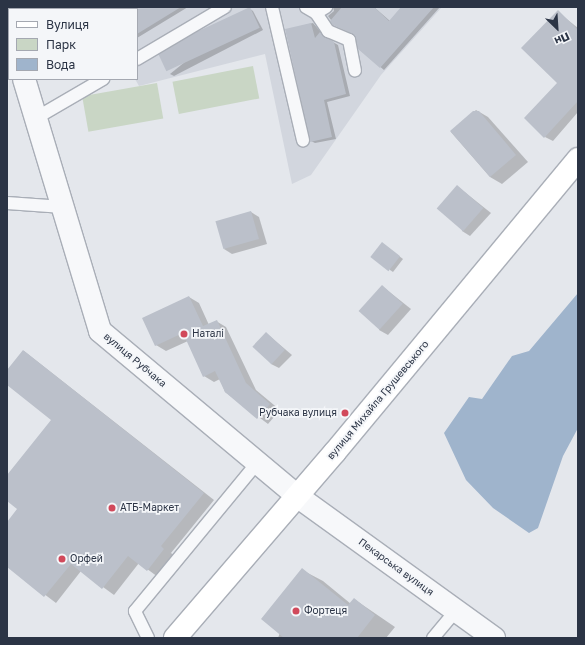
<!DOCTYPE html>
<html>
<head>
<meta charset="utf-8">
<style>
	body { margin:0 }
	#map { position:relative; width:585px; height:645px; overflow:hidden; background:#e4e7ec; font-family:"Golos Text",sans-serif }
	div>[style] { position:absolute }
	.built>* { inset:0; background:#d2d6de }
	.green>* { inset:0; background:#c9d6c5; transform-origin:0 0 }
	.water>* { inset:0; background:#9fb4cc }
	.shadow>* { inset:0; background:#0003 }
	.building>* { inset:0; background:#bbc0ca; transform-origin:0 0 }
	.roads { filter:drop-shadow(1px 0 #a9aeb7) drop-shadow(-1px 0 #a9aeb7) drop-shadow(0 1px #a9aeb7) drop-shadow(0 -1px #a9aeb7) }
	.service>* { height:12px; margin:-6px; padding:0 6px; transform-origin:6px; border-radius:6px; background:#f7f8fa }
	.minor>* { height:22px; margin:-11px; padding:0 11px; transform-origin:11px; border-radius:11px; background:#f7f8fa }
	.secondary>* { height:22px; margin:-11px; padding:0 11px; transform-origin:11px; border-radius:11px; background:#fff }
	.dots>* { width:11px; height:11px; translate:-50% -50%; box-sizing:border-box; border:2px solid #f4f6f9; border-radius:50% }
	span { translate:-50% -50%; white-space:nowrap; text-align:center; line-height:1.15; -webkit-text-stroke:3.5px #f4f6f9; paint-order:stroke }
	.poi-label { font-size:10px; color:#2b3445 }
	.left { translate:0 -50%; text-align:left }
	.right { translate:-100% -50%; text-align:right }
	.street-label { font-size:10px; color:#2b3445 }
	.frame { position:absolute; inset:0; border:8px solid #2b3445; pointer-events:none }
	.legend { position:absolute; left:8px; top:8px; width:130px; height:72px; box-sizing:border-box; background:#f4f6f9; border:1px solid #a4a8b1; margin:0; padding:5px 7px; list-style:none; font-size:12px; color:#2b3445 }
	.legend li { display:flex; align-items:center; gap:8px; height:20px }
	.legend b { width:20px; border:1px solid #a4a8b1 }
	.north { position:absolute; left:537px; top:8px; width:40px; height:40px; -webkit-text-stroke:3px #f4f6f9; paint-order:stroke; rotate:155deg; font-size:11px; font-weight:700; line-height:16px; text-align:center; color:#2b3445 }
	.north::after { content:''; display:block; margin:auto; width:14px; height:18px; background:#2b3445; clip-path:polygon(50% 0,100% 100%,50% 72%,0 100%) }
</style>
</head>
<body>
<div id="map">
	<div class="built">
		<div style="clip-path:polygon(94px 7px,442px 7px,381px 75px,311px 175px,292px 184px,265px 54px,139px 86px,135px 79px,137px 79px,137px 9px)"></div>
	</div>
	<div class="green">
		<div style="left:253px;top:66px;width:33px;height:82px;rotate:79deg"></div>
		<div style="left:157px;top:83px;width:36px;height:76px;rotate:80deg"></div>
	</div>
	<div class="water">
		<div style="clip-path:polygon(578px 293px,578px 428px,563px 456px,538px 528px,529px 533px,493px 508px,466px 480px,444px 433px,469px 397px,482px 399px,512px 356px,529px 351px)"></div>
	</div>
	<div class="shadow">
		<div style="clip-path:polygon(108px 7px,188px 7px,137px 38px,137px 9px)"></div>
		<div style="clip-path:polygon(333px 7px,374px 7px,390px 21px,403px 7px,440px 7px,384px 70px,359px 49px,356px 35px,334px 24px,328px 16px,334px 11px)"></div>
		<div style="clip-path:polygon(250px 9px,253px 11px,263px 30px,174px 76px,170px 74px)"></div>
		<div style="clip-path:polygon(558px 12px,578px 28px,578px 112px,553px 141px,545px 137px,558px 83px)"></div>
		<div style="clip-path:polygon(313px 23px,326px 38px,338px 45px,350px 96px,327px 102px,336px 139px,315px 143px,311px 141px,286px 30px)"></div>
		<div style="clip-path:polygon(476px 110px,488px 117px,528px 162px,502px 184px,490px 177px,451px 132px)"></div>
		<div style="clip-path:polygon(457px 186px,491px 213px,470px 236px,462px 231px)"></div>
		<div style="clip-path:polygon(251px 212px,259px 217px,267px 244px,232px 254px,224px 249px)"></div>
		<div style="clip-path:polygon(386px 246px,403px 259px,393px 272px,390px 270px)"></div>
		<div style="clip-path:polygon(382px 286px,411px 309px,388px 335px,379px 330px)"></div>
		<div style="clip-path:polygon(189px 297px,199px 303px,209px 325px,216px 321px,226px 327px,256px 390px,280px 410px,268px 424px,225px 392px,220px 379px,214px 382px,204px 376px,188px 341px,166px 351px,156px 345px)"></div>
		<div style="clip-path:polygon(266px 333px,292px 355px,279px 368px,271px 364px)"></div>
		<div style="clip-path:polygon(24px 351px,214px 500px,171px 553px,175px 556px,158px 577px,139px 563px,114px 595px,81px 571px,56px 603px,7px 566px,7px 524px,18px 509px,7px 500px,7px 476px,53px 420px,7px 383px,7px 371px)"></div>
		<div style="clip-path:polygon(302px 570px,323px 581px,351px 604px,354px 599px,395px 627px,386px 638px,278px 638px)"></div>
	</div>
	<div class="building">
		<div style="clip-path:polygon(137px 7px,181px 7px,137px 34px)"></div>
		<div style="left:250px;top:7px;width:23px;height:103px;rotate:65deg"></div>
		<div style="clip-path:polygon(342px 7px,374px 7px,389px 21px,401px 7px,434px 7px,380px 68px,358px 49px,355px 35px,333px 25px,330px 21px)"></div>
		<div style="clip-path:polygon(558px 10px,578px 30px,578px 101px,544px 138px,524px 118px,557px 83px,521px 48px)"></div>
		<div style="clip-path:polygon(311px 23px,315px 38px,320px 32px,334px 42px,346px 94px,324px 100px,332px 137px,310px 142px,285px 29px)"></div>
		<div style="clip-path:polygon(473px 111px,479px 111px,516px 155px,490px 177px,450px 131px)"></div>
		<div style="left:457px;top:185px;width:35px;height:31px;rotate:41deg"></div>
		<div style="left:251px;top:211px;width:29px;height:37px;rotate:74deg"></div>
		<div style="left:382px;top:242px;width:23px;height:19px;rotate:38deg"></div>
		<div style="left:382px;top:285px;width:28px;height:35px;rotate:42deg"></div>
		<div style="clip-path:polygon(189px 296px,203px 326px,217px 320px,246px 383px,270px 404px,257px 419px,225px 392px,215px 371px,203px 377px,183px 333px,155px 346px,142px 318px)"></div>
		<div style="left:266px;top:332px;width:26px;height:20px;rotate:43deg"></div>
		<div style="clip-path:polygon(23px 350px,204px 493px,161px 546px,164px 549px,147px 571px,128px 556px,102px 589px,71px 564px,44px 597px,7px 567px,7px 522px,17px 509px,7px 501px,7px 475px,51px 420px,7px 385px,7px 370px)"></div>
		<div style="clip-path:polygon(302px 568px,348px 605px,354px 598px,375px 615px,357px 638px,284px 638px,261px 619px)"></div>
	</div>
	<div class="roads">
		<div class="service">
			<div style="left:272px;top:7px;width:137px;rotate:76.9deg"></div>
			<div style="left:306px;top:7px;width:12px;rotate:31deg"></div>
			<div style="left:316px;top:13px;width:12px;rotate:-31deg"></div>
			<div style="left:316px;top:13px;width:22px;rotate:56deg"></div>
			<div style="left:328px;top:31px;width:23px;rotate:23deg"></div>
			<div style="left:349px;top:40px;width:31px;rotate:79deg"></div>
			<div style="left:137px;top:59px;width:102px;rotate:-30.6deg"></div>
			<div style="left:36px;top:118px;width:78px;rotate:-30.2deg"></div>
			<div style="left:7px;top:203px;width:56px;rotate:4.1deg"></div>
			<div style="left:148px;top:638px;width:30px;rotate:-116deg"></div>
			<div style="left:135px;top:611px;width:192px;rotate:-50.5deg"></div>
			<div style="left:433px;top:638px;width:35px;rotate:-50deg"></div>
		</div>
		<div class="minor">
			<div style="left:7px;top:21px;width:7px;rotate:74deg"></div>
			<div style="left:24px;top:79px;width:263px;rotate:73.2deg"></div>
			<div style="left:100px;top:331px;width:257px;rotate:39.9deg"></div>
			<div style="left:297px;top:496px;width:243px;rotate:35.8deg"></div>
		</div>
		<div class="secondary">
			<div style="left:175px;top:638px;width:245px;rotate:-49.3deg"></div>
			<div style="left:335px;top:452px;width:381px;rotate:-50.3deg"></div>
		</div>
	</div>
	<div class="dots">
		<div style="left:184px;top:334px;background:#d1495b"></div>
		<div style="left:345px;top:413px;background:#d1495b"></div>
		<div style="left:112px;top:508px;background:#d1495b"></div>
		<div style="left:62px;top:559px;background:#d1495b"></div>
		<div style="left:296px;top:611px;background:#d1495b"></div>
	</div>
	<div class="poi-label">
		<span class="left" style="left:192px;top:334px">Наталі</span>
		<span class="right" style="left:337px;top:413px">Рубчака вулиця</span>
		<span class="left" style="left:120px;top:508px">АТБ-Маркет</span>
		<span class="left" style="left:70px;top:559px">Орфей</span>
		<span class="left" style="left:304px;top:611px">Фортеця</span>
	</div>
	<div class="street-label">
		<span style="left:135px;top:360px;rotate:40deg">вулиця Рубчака</span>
		<span style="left:378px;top:400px;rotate:-50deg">вулиця Михайла Грушевського</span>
		<span style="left:396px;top:567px;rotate:36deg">Пекарська вулиця</span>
	</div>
	<div class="frame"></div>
	<ul class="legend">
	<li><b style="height:5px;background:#fff"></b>Вулиця</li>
	<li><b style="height:11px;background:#c9d6c5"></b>Парк</li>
	<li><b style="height:11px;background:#9fb4cc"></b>Вода</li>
	</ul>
	<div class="north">Пн</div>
</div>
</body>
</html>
